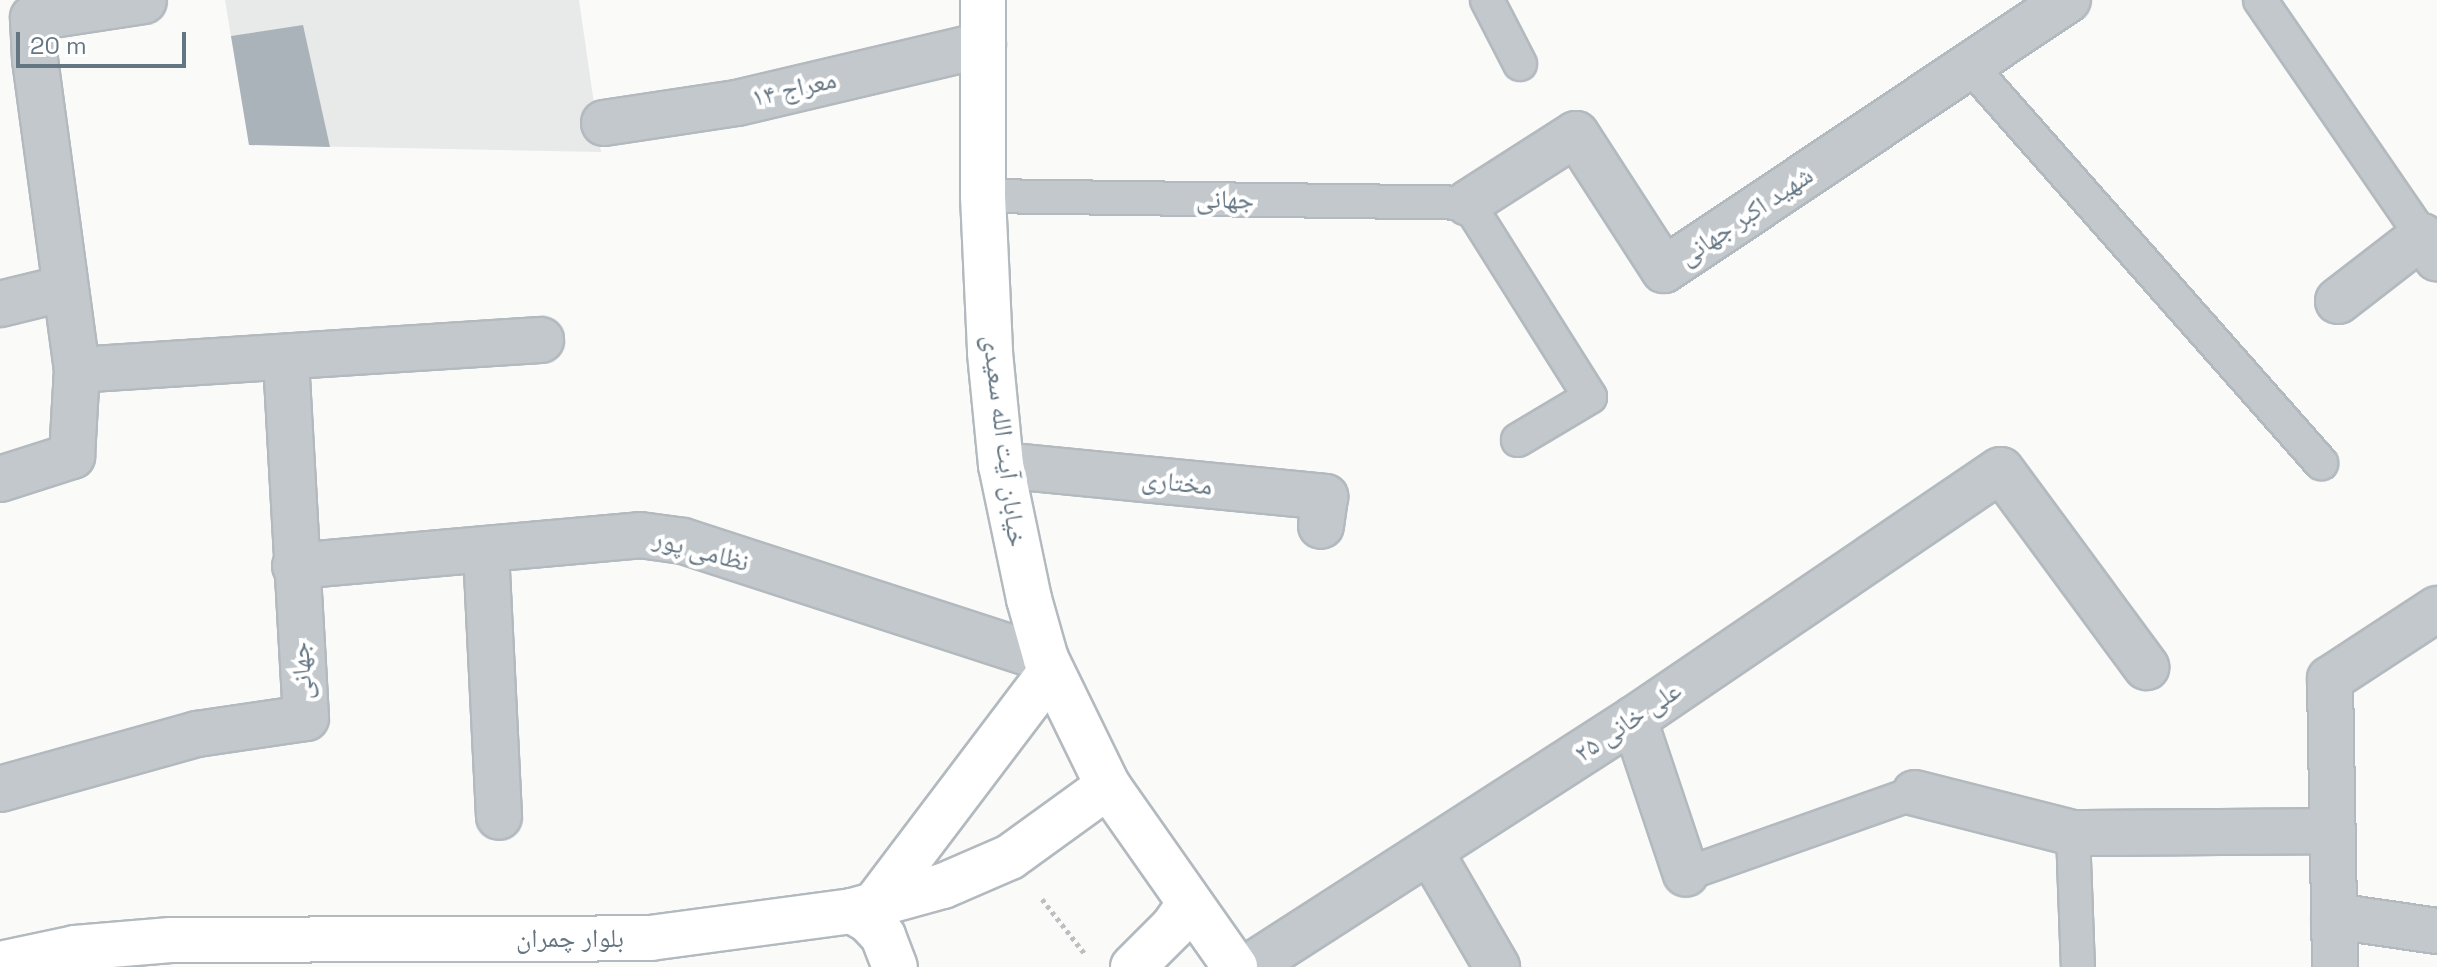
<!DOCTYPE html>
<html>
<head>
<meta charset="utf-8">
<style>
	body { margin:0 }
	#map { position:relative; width:2437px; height:967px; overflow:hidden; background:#fafaf8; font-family:"Space Grotesk","Noto Naskh Arabic",sans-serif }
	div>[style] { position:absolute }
	.built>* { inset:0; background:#e8e9e9 }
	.building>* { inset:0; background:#aab3b9 }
	.path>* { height:5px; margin-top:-2.5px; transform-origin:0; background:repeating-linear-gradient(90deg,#bbbfc2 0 4px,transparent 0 8px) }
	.roads { filter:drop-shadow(2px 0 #b3babf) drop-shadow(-2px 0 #b3babf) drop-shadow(0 2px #b3babf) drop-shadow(0 -2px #b3babf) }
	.lane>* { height:32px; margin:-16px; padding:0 16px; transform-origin:16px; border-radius:16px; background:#c3c8cc }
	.street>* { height:44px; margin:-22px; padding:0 22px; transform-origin:22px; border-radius:22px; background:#c3c8cc }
	.secondary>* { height:44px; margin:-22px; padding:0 22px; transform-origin:22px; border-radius:22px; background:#fff }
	span { translate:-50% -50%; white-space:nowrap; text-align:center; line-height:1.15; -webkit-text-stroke:8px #fff; paint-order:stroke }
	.street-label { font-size:26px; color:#657683 }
	.scale { position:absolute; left:16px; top:32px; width:170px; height:36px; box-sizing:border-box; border:4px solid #657683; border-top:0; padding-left:10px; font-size:24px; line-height:28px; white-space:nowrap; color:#657683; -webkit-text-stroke:6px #fff; paint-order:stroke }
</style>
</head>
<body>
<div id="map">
	<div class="built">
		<div style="clip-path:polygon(225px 0,579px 0,601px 152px,249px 145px)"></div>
	</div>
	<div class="building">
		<div style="clip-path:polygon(303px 25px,330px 147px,249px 145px,231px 36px)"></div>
	</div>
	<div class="path">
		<div style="left:1042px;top:899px;width:70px;rotate:52deg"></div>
	</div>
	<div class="roads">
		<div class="lane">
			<div style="left:1487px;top:0;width:72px;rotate:62.7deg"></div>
			<div style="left:2260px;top:0;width:286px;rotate:55.5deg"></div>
			<div style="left:1971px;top:67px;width:529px;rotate:48.53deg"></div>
			<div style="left:983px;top:196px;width:485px;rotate:0.8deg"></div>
			<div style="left:1468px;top:203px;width:229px;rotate:57.8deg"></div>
			<div style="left:1590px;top:397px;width:84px;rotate:149.2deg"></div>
			<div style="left:2073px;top:833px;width:134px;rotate:87.9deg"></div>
			<div style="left:1686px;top:874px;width:243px;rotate:-19.5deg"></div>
		</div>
		<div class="street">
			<div style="left:604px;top:123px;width:134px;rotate:-8.6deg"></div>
			<div style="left:737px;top:103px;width:253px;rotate:-13.3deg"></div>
			<div style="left:1468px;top:203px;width:128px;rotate:-32.6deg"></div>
			<div style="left:1576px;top:134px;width:162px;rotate:57.1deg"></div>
			<div style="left:1664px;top:270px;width:486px;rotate:-33.8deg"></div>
			<div style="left:2338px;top:301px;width:106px;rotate:-37.7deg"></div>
			<div style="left:2422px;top:236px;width:27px;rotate:56deg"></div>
			<div style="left:0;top:304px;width:67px;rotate:-13.8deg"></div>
			<div style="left:77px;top:370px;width:465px;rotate:-3.7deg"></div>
			<div style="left:1001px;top:465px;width:326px;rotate:5.6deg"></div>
			<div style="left:1325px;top:497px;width:29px;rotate:98deg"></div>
			<div style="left:0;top:479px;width:76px;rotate:-17.7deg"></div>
			<div style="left:72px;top:456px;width:86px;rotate:-86.7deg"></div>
			<div style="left:77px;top:370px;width:313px;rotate:-97.7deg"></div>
			<div style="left:35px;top:60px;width:42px;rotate:-92.7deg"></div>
			<div style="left:33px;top:18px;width:112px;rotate:-8.7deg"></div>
			<div style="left:486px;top:551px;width:266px;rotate:87.2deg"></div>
			<div style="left:295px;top:566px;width:346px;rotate:-5.1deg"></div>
			<div style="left:640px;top:535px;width:43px;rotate:7.9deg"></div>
			<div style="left:683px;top:541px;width:382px;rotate:18deg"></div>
			<div style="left:1634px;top:719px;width:163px;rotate:71.5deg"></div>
			<div style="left:0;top:789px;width:205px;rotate:-15.6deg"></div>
			<div style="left:197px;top:734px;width:110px;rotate:-8.4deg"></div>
			<div style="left:306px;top:718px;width:361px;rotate:-93.2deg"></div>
			<div style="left:1915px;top:793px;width:163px;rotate:14.2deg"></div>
			<div style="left:2073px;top:833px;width:260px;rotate:-0.4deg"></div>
			<div style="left:1431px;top:853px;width:132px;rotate:59.9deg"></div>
			<div style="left:2334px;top:916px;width:104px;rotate:8.3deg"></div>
			<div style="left:1249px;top:967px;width:458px;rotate:-32.8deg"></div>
			<div style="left:1634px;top:719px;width:443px;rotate:-34.2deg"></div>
			<div style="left:2001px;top:470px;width:245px;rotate:53.6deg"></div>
			<div style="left:2335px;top:967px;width:288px;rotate:-91deg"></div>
			<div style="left:2330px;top:679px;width:128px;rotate:-33.2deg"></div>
		</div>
		<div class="secondary">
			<div style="left:983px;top:0;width:196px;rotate:90deg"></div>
			<div style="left:983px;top:196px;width:157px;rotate:87.4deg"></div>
			<div style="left:990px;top:353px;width:113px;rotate:84.4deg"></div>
			<div style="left:1001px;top:465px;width:137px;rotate:78.2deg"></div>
			<div style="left:1029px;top:599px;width:62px;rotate:74.2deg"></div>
			<div style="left:1046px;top:659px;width:141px;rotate:64deg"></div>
			<div style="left:1108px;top:786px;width:221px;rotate:54.9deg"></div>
			<div style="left:875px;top:904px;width:292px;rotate:-52.9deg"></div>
			<div style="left:852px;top:911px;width:20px;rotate:30deg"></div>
			<div style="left:869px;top:921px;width:21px;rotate:47deg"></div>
			<div style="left:883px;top:936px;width:33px;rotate:69deg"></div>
			<div style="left:0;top:964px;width:77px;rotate:-12deg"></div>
			<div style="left:75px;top:948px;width:96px;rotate:-4.8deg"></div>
			<div style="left:171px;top:940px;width:479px;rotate:-0.2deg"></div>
			<div style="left:650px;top:938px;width:204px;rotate:-7.6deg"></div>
			<div style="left:852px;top:911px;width:94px;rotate:-15.4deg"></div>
			<div style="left:943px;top:886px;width:73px;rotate:-23.4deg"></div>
			<div style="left:1010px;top:857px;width:121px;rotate:-35.9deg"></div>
			<div style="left:1133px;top:967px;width:57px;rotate:-45deg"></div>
			<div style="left:1173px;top:927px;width:29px;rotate:-55deg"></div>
		</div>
	</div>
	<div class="street-label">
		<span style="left:794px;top:89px;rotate:-13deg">معراج ۱۴</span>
		<span style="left:1225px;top:200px;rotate:1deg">جهانی</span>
		<span style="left:1746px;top:216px;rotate:-34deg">شهید اکبر جهانی</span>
		<span style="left:1004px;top:441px;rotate:83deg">خیابان آیت الله سعیدی</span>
		<span style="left:1177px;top:483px;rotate:6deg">مختاری</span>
		<span style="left:701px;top:551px;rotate:15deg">نظامی پور</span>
		<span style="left:302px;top:671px;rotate:-94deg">جهانی</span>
		<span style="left:1628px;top:722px;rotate:-34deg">علی خانی ۲۵</span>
		<span style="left:570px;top:939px">بلوار چمران</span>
	</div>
	<div class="scale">20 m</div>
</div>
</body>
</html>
